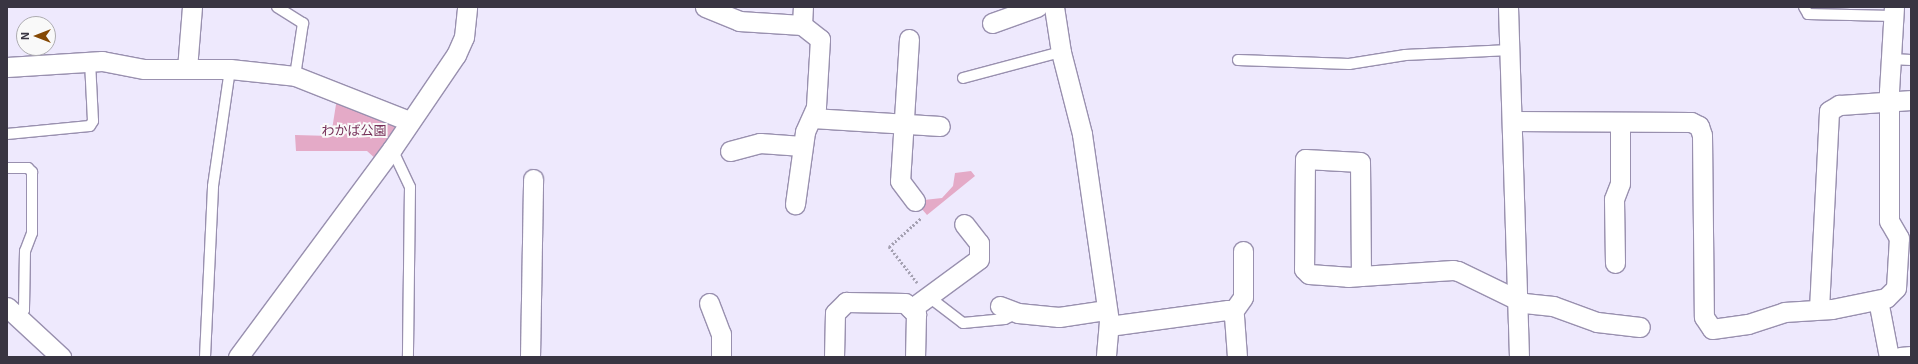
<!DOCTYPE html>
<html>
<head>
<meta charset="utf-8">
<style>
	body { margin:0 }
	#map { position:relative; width:1918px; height:364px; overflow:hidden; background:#eee9fd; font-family:"Exo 2","Noto Sans JP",sans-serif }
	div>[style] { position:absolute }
	.green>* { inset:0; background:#e4aac7 }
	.path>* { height:2.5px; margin-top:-1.25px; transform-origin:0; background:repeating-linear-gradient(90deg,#a5a1b2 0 2px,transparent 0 4px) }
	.roads { filter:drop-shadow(1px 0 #9990af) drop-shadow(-1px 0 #9990af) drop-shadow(0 1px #9990af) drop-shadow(0 -1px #9990af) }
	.lane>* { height:10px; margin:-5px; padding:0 5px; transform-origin:5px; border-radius:5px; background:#fff }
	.street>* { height:19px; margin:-9.5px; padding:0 9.5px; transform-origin:9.5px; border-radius:9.5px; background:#fff }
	span { translate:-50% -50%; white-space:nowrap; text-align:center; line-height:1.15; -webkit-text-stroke:4px #f9f9f9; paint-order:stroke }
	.park-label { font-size:13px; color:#752e57 }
	.frame { position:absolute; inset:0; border:8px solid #393542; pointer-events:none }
	.north { position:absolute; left:16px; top:16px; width:40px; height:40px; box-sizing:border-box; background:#f9f9f9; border:1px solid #acabb0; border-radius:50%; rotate:270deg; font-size:11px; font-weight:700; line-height:16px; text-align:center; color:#393542 }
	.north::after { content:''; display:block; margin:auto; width:14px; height:18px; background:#854904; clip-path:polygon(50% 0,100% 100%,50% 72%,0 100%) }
</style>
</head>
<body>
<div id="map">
	<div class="green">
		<div style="clip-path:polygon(337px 98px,399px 126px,377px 160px,367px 151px,296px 151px,295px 135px,331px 136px)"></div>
		<div style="clip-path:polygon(971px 171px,975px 176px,927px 215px,915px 201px,942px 198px,953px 186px,955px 173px)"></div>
	</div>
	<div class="path">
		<div style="left:917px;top:283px;width:46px;rotate:-127.9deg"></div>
		<div style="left:889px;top:247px;width:43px;rotate:-42.2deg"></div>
	</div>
	<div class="roads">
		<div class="lane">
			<div style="left:277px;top:7px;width:31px;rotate:32deg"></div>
			<div style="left:303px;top:23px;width:54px;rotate:98.6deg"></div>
			<div style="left:1804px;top:7px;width:8px;rotate:60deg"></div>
			<div style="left:1808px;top:14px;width:85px;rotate:1.3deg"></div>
			<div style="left:1891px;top:59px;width:20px;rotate:3deg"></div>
			<div style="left:1238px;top:60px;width:111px;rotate:2.1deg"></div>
			<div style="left:1349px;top:64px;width:57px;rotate:-9.1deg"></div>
			<div style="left:1405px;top:55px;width:105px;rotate:-2.7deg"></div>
			<div style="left:963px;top:78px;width:101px;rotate:-14.9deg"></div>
			<div style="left:7px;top:134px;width:83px;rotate:-5.5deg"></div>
			<div style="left:90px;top:126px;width:6px;rotate:-59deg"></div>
			<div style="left:93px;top:121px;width:60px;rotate:-92.9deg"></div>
			<div style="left:392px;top:149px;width:42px;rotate:64.7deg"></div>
			<div style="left:410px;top:187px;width:170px;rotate:90.7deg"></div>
			<div style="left:7px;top:168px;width:21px"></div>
			<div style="left:28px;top:168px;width:6px;rotate:45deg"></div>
			<div style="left:32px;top:172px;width:61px;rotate:90deg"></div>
			<div style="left:32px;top:233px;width:19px;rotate:111deg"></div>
			<div style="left:25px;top:251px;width:59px;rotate:91deg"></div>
			<div style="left:24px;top:310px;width:9px;rotate:131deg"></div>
			<div style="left:929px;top:297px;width:43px;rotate:37.4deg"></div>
			<div style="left:963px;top:323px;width:42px;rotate:-5.4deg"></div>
			<div style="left:1005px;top:319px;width:14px;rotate:-25deg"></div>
			<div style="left:205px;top:357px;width:171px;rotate:-87.3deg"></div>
			<div style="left:213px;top:186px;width:118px;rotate:-81.7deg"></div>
		</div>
		<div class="street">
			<div style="left:705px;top:7px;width:37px;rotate:22deg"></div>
			<div style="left:739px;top:21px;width:63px;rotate:3.6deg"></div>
			<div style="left:802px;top:25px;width:23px;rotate:38deg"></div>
			<div style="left:820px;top:39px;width:68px;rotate:93.4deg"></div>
			<div style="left:816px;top:107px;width:27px;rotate:114deg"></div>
			<div style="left:805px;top:132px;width:73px;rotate:97.9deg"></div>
			<div style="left:1054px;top:7px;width:46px;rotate:81.2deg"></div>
			<div style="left:1061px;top:52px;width:85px;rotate:75.6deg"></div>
			<div style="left:1082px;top:134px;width:189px;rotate:81.8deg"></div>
			<div style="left:1109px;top:321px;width:36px;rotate:95deg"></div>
			<div style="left:1508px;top:7px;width:350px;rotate:88.2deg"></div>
			<div style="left:992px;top:23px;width:48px;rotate:-19.6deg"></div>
			<div style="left:802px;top:25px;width:18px;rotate:-87deg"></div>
			<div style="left:909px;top:39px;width:142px;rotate:93.6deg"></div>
			<div style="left:900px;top:181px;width:25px;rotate:53deg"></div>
			<div style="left:7px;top:67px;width:95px;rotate:-3.6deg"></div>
			<div style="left:102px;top:61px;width:43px;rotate:10.8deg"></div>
			<div style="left:144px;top:69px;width:86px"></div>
			<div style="left:230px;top:69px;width:65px;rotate:6.1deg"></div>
			<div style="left:295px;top:76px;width:123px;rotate:21.5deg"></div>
			<div style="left:187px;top:69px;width:62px;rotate:-85.4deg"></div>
			<div style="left:812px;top:118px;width:128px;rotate:3.6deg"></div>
			<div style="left:1512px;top:121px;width:179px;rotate:0.3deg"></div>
			<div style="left:1691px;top:122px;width:9px;rotate:27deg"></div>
			<div style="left:1699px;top:126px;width:9px;rotate:72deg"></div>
			<div style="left:1702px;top:135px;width:182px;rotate:89.4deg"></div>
			<div style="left:1704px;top:317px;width:14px;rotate:56deg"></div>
			<div style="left:1712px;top:329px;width:36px;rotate:-8deg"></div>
			<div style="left:1748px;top:324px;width:38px;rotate:-18deg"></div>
			<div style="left:1784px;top:312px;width:48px;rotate:-3.6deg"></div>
			<div style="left:1832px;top:309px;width:55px;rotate:-11.5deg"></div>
			<div style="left:1886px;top:298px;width:14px;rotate:-45deg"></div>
			<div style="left:1896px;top:288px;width:50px;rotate:-86.6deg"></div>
			<div style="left:1899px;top:238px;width:20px;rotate:-120deg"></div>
			<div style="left:1889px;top:221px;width:130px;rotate:-90deg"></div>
			<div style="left:1889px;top:91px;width:84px;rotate:-86.6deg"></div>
			<div style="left:730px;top:151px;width:31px;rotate:-15deg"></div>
			<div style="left:760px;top:143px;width:42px;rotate:4.1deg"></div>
			<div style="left:1615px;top:263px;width:64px;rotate:-90.9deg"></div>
			<div style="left:1614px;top:199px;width:17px;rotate:-69deg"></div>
			<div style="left:1620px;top:183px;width:61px;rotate:-90deg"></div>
			<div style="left:1361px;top:276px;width:114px;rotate:-90.5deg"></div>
			<div style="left:1360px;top:162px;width:55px;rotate:-176.9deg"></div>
			<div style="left:1305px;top:159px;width:110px;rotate:90.5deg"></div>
			<div style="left:1304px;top:269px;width:7px;rotate:45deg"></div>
			<div style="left:1309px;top:274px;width:39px;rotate:4deg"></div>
			<div style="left:1348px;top:277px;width:13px;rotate:-4deg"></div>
			<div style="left:1361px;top:276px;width:92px;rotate:-3.7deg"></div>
			<div style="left:1453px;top:270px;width:5px;rotate:11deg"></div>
			<div style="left:1458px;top:271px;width:73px;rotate:25.9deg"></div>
			<div style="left:1524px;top:303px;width:29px;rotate:6deg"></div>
			<div style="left:1553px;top:306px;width:47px;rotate:20deg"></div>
			<div style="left:1597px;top:322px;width:43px;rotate:6.6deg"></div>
			<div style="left:1878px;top:300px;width:58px;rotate:79.1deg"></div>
			<div style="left:709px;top:303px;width:33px;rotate:69deg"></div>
			<div style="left:721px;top:334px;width:23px;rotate:90deg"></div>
			<div style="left:1000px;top:306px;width:19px;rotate:21deg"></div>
			<div style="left:1018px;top:313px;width:41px;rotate:5.6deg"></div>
			<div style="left:1059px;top:317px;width:48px;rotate:-8.5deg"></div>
			<div style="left:7px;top:307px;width:74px;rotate:42.8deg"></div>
			<div style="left:911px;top:309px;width:84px;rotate:-36.3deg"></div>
			<div style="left:979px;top:259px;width:16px;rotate:-90deg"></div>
			<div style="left:979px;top:243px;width:24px;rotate:-128deg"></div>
			<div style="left:1819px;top:309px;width:198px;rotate:-87.1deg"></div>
			<div style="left:1829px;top:111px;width:12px;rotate:-31deg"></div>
			<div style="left:1839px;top:105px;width:72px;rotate:-4deg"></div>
			<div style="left:1232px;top:313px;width:19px;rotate:-55deg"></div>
			<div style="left:1243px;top:297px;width:46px;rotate:-90deg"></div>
			<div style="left:1109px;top:326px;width:120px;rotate:-7.7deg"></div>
			<div style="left:1228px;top:310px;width:8px;rotate:45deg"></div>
			<div style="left:1234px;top:316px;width:41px;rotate:85.8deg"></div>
			<div style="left:238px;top:357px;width:259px;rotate:-53.5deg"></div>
			<div style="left:392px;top:149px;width:114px;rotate:-55.8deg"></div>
			<div style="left:456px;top:55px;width:20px;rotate:-66deg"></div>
			<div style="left:464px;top:37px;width:30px;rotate:-84deg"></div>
			<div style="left:530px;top:357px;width:178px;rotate:-89deg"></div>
			<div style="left:834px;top:357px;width:44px;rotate:-88.7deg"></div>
			<div style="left:835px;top:313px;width:16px;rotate:-45deg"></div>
			<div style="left:846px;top:302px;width:59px;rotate:1deg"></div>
			<div style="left:905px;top:303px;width:16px;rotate:45deg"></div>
			<div style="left:916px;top:314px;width:43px;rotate:91.3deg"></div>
			<div style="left:1900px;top:357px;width:11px;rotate:-5deg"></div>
		</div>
	</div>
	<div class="park-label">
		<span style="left:354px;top:130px">わかば公園</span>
	</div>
	<div class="frame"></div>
	<div class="north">N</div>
</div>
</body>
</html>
